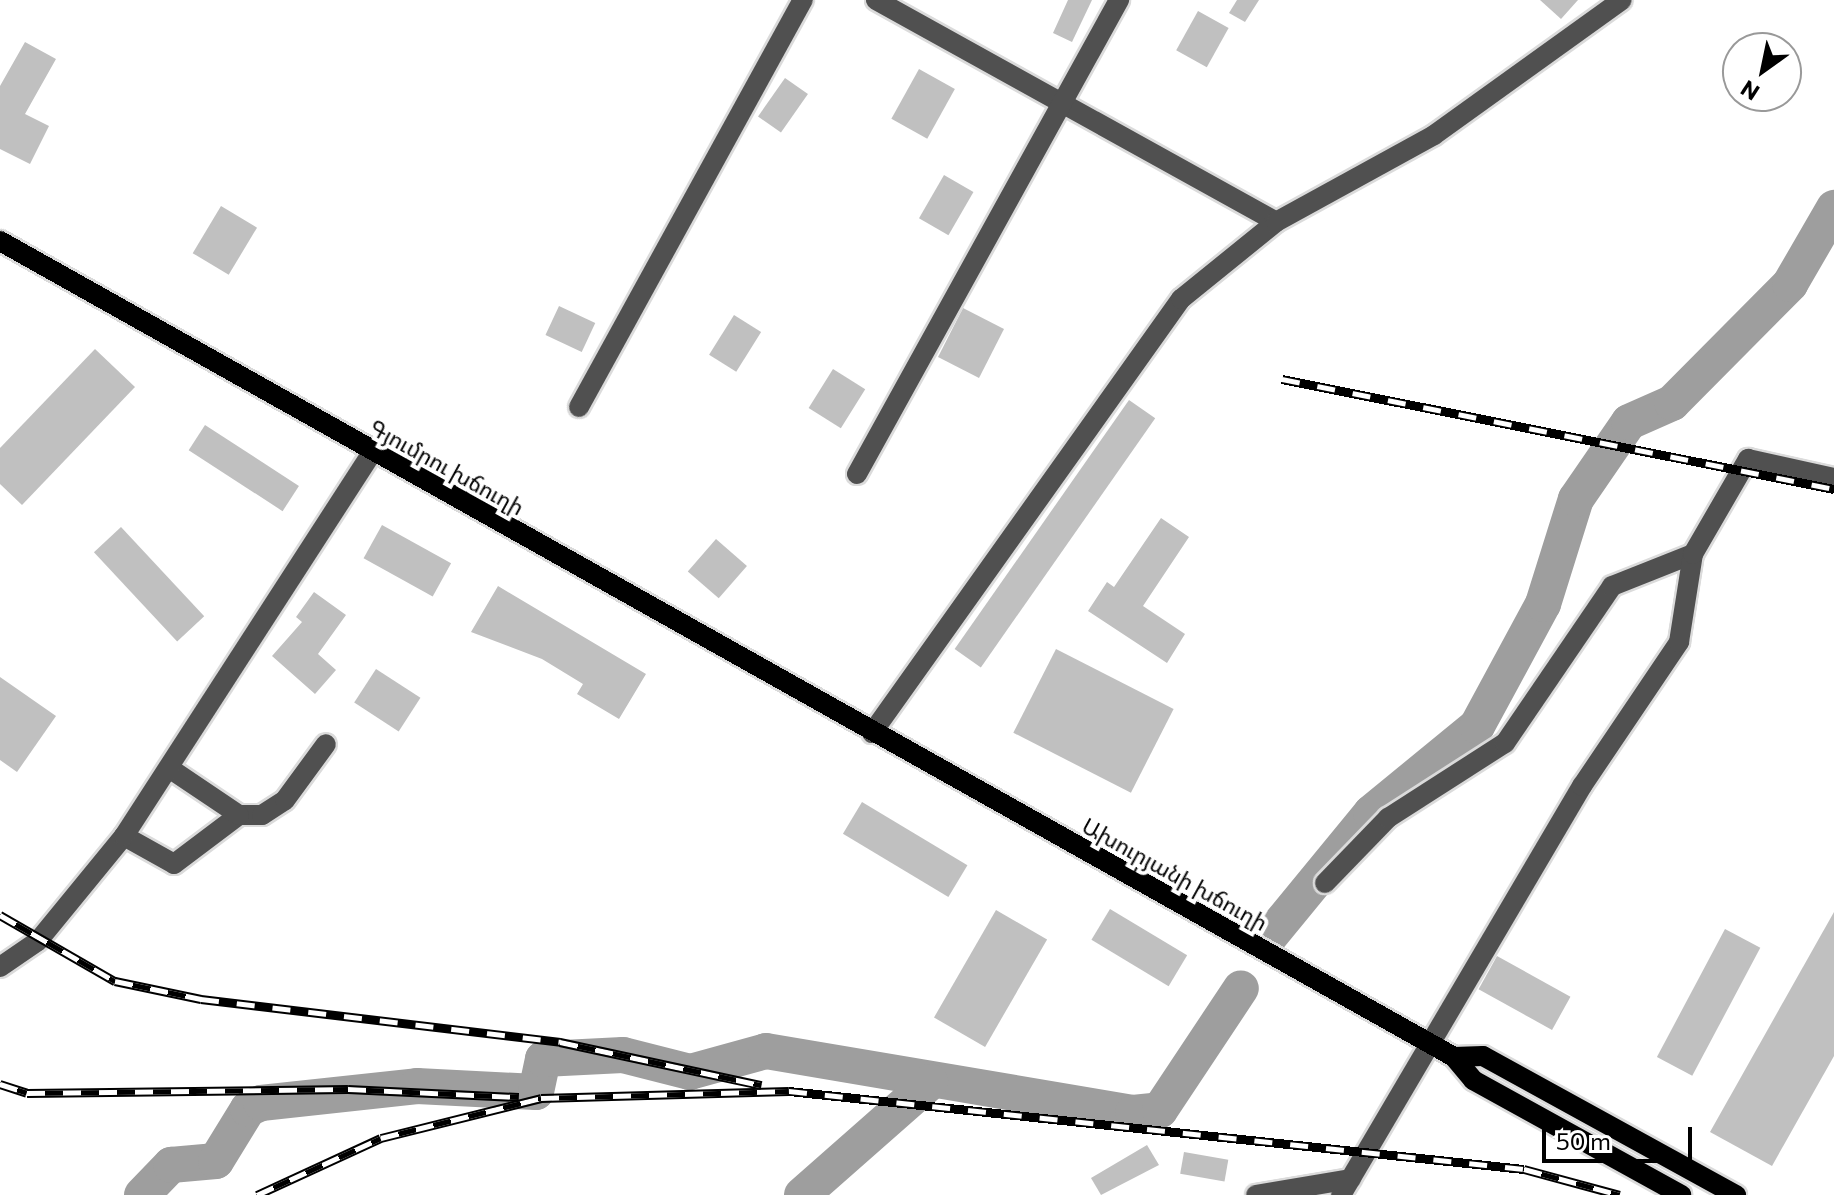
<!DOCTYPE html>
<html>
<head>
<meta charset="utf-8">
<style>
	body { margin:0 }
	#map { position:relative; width:1834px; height:1195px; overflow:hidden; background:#fff; font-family:Commissioner,"Noto Sans Armenian",sans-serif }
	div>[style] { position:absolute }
	.river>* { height:36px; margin:-18px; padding:0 18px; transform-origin:18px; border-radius:18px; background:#9e9e9e }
	.building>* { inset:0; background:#c0c0c0; transform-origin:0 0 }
	.roads { filter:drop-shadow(2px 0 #dbdbdb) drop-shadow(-2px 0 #dbdbdb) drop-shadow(0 2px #dbdbdb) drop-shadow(0 -2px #dbdbdb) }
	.minor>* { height:20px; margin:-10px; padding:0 10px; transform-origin:10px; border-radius:10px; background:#505050 }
	.major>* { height:20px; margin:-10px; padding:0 10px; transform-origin:10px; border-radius:10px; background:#000 }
	.rail>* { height:9px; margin-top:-4.5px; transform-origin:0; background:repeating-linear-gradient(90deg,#fff 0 18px,#000 0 36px); box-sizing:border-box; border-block:2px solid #000 }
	span { translate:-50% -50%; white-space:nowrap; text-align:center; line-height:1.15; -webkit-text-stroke:8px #fff; paint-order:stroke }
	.street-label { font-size:22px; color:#000 }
	.north { position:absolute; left:1722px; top:32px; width:80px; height:80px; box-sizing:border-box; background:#fff; border:2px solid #999; border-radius:50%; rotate:213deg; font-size:22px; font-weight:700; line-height:32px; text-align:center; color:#000 }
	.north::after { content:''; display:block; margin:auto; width:28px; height:36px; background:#000; clip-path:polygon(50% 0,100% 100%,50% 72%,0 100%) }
	.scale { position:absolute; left:1542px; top:1127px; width:150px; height:36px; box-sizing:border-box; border:4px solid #000; border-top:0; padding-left:10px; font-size:24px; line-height:28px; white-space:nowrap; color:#000; -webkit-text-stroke:6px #fff; paint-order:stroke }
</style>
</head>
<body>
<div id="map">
	<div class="river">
		<div style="left:1270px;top:936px;width:159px;rotate:-50.6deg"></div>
		<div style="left:1371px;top:813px;width:137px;rotate:-39.4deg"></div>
		<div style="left:1477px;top:726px;width:139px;rotate:-61.6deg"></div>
		<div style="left:1543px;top:604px;width:110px;rotate:-72.6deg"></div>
		<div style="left:1576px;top:499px;width:93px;rotate:-55.5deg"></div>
		<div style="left:1629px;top:422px;width:47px;rotate:-23.8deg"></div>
		<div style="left:1672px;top:403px;width:168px;rotate:-45.2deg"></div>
		<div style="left:1790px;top:284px;width:88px;rotate:-59.9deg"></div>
		<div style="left:142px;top:1195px;width:42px;rotate:-46deg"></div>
		<div style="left:171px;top:1165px;width:45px;rotate:-5.1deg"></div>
		<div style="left:216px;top:1161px;width:61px;rotate:-58.4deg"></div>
		<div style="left:248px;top:1109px;width:14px;rotate:-25deg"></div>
		<div style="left:261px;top:1103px;width:157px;rotate:-6.2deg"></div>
		<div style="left:417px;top:1086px;width:119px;rotate:2.9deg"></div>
		<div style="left:536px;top:1092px;width:34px;rotate:-78deg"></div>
		<div style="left:543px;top:1059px;width:80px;rotate:-2.9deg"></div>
		<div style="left:623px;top:1055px;width:69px;rotate:14.2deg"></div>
		<div style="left:690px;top:1072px;width:79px;rotate:-15.4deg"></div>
		<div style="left:766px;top:1051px;width:372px;rotate:9.6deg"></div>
		<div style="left:1133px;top:1113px;width:27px;rotate:-6deg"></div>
		<div style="left:1160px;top:1110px;width:146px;rotate:-56.4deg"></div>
		<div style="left:802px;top:1195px;width:171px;rotate:-41.4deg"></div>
	</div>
	<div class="building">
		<div style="clip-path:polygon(1068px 0,1092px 0,1072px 42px,1053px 33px)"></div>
		<div style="clip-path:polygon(1237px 0,1259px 0,1245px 22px,1229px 13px)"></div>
		<div style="clip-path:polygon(1540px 0,1578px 0,1561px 19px)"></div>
		<div style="left:1198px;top:11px;width:35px;height:45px;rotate:29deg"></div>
		<div style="clip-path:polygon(25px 42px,56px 59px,25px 114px,49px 126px,30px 164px,0 149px,0 86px)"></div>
		<div style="left:919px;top:69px;width:41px;height:57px;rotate:29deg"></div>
		<div style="left:785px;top:78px;width:28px;height:47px;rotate:35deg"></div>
		<div style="left:944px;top:175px;width:34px;height:50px;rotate:30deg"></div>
		<div style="left:221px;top:206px;width:42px;height:55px;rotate:31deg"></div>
		<div style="left:559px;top:306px;width:40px;height:32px;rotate:25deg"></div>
		<div style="left:963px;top:308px;width:46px;height:55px;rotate:27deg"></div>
		<div style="left:734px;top:315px;width:32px;height:47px;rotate:32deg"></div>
		<div style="clip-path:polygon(95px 349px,135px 387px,22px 505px,0 484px,0 448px)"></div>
		<div style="left:833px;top:369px;width:38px;height:46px;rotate:32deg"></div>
		<div style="left:1129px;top:400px;width:32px;height:304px;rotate:35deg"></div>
		<div style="left:205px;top:425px;width:112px;height:30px;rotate:33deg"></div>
		<div style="clip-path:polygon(1161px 518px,1189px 537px,1143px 606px,1185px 634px,1167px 663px,1088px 611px,1107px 582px,1114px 587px)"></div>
		<div style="left:382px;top:525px;width:79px;height:38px;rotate:29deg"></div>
		<div style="left:121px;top:527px;width:122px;height:37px;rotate:47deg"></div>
		<div style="left:716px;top:539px;width:41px;height:43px;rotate:41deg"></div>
		<div style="clip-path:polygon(498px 586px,646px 674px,619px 719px,577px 694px,583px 684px,542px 659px,471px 632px)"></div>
		<div style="clip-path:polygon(314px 592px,346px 615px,318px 654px,336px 670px,315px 694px,272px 656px,302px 622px,296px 617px)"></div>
		<div style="left:1056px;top:649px;width:132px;height:94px;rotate:27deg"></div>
		<div style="left:376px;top:669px;width:53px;height:40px;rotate:33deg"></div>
		<div style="clip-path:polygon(0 677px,56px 716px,17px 772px,0 760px)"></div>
		<div style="left:862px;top:802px;width:123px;height:37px;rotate:31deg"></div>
		<div style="left:1110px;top:909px;width:90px;height:36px;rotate:31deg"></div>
		<div style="left:996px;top:910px;width:59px;height:124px;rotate:30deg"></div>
		<div style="clip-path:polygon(1834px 912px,1834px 1056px,1772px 1166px,1710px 1132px)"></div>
		<div style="left:1725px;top:929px;width:40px;height:145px;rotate:28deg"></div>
		<div style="left:1497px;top:956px;width:84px;height:38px;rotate:29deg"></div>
		<div style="clip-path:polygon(1147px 1145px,1159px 1165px,1101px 1195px,1091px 1178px)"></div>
		<div style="left:1184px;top:1152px;width:45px;height:22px;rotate:10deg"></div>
	</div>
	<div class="roads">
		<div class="minor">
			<div style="left:876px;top:0;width:457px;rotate:29deg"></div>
			<div style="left:579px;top:407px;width:465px;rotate:-61.2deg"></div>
			<div style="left:857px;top:474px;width:542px;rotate:-61.07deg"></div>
			<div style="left:872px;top:733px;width:533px;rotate:-54.55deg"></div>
			<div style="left:1181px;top:299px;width:122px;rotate:-39deg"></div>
			<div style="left:1276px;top:222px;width:180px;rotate:-28.8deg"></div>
			<div style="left:1434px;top:135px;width:231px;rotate:-35.7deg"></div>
			<div style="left:239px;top:815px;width:23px"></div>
			<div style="left:262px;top:815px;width:27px;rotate:-33deg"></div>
			<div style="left:285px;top:800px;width:69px;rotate:-53.8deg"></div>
			<div style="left:124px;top:836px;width:57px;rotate:29.2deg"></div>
			<div style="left:174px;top:864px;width:81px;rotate:-37deg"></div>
			<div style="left:239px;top:815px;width:84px;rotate:-146.1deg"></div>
			<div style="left:1325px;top:883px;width:91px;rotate:-45.9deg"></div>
			<div style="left:1388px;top:818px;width:139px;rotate:-32.7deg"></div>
			<div style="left:1505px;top:743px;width:190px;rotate:-55.7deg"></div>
			<div style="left:1612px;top:586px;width:87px;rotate:-21.6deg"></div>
			<div style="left:0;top:967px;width:46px;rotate:-34.4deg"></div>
			<div style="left:38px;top:941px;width:136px;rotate:-50.7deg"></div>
			<div style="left:124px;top:836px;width:456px;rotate:-57.1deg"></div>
			<div style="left:1256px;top:1195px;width:96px;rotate:-9.6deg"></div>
			<div style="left:1341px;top:1195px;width:475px;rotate:-59.5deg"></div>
			<div style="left:1582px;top:786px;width:174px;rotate:-56deg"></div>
			<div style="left:1679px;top:642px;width:89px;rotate:-81deg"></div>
			<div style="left:1693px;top:554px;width:110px;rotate:-59.9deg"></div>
			<div style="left:1748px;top:459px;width:88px;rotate:12.5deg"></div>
		</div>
		<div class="major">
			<div style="left:0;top:241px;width:1667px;rotate:29.3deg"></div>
			<div style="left:1454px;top:1057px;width:30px;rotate:50deg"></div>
			<div style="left:1473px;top:1080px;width:238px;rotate:28.9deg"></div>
			<div style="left:1454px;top:1057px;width:29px;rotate:-2deg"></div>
			<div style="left:1483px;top:1056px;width:289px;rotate:28.8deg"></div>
		</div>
	</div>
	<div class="rail">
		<div style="left:1282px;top:379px;width:563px;rotate:11.27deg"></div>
		<div style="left:0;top:915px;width:133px;rotate:29.9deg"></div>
		<div style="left:115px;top:981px;width:88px;rotate:11.8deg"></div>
		<div style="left:201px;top:999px;width:362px;rotate:6.8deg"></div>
		<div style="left:560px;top:1042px;width:206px;rotate:12.1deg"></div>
		<div style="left:0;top:1084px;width:28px;rotate:18deg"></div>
		<div style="left:27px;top:1093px;width:321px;rotate:-0.7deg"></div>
		<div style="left:348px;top:1089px;width:171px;rotate:2.7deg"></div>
		<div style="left:257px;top:1195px;width:136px;rotate:-24.7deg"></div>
		<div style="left:381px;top:1138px;width:165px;rotate:-14deg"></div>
		<div style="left:541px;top:1098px;width:248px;rotate:-1.6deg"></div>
		<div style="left:789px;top:1091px;width:739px;rotate:6.06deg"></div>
		<div style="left:1524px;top:1169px;width:99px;rotate:15.2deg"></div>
	</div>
	<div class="street-label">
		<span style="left:447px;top:467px;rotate:29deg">Գյումրու խճուղի</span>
		<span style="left:1175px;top:874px;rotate:29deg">Ախուրյանի խճուղի</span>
	</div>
	<div class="north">N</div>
	<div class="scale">50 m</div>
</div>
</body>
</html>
